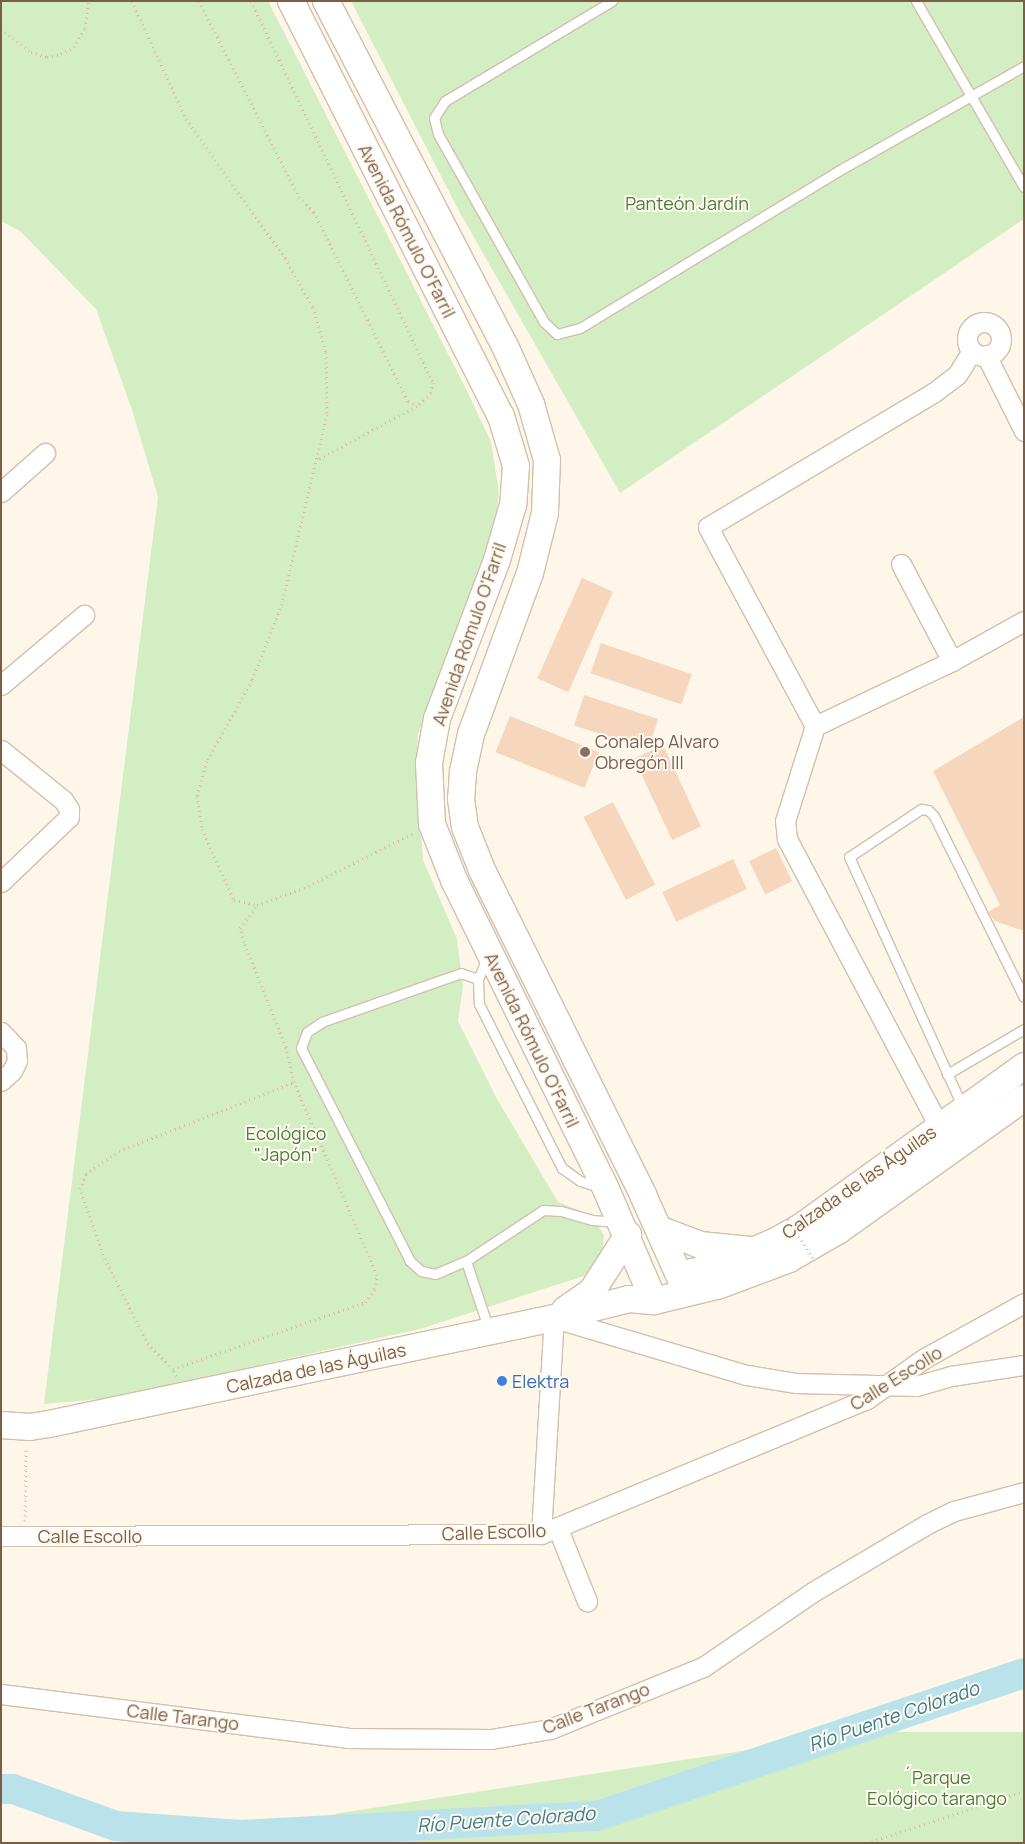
<!DOCTYPE html>
<html>
<head>
<meta charset="utf-8">
<style>
	body { margin:0 }
	#map { position:relative; width:1025px; height:1844px; overflow:hidden; background:#fef6e8; font-family:Manrope,sans-serif }
	div>[style] { position:absolute }
	.green>* { inset:0; background:#d4eec4 }
	.river>* { height:30px; margin:-15px; padding:0 15px; transform-origin:15px; border-radius:15px; background:#bae2eb }
	.building>* { inset:0; background:#f6d6bd; transform-origin:0 0 }
	.path>* { height:3px; margin-top:-1.5px; transform-origin:0; background:repeating-linear-gradient(90deg,#dcb99f 0 1px,transparent 0 5px) }
	.roads { filter:drop-shadow(1px 0 #d3bfac) drop-shadow(-1px 0 #d3bfac) drop-shadow(0 1px #d3bfac) drop-shadow(0 -1px #d3bfac) }
	.lane>* { height:9px; margin:-4.5px; padding:0 4.5px; transform-origin:4.5px; border-radius:4.5px; background:#fff }
	.street>* { height:19px; margin:-9.5px; padding:0 9.5px; transform-origin:9.5px; border-radius:9.5px; background:#fff }
	.street>.ring { margin:-9.5px; padding:0; box-sizing:content-box; background:none; border:19px solid #fff; border-radius:50% }
	.secondary>* { height:26px; margin:-13px; padding:0 13px; transform-origin:13px; border-radius:13px; background:#fff }
	.path-bridge>* { height:3px; margin-top:-1.5px; transform-origin:0; background:repeating-linear-gradient(90deg,#dcb99f 0 1px,transparent 0 5px) }
	.dots>* { width:14px; height:14px; translate:-50% -50%; box-sizing:border-box; border:2px solid #fffaf0; border-radius:50% }
	span { translate:-50% -50%; white-space:nowrap; text-align:center; line-height:1.15; -webkit-text-stroke:4px #fffaf0; paint-order:stroke }
	.park-label { font-size:18px; color:#4c7c3c }
	.street-label { font-size:18px; color:#7c5d48 }
	.education-label { font-size:18px; color:#785e54 }
	.left { translate:0 -50%; text-align:left }
	.shop-label { font-size:18px; color:#366cbe }
	.water-label { font-size:19px; color:#3d7a8a; font-style:italic }
	.frame { position:absolute; inset:0; border:2px solid #7c5d48; pointer-events:none }
</style>
</head>
<body>
<div id="map">
	<div class="green">
		<div style="clip-path:polygon(1px 1px,268px 1px,468px 393px,491px 442px,499px 493px,494px 532px,418px 734px,416px 769px,423px 860px,457px 939px,463px 986px,458px 1021px,497px 1099px,558px 1202px,591px 1215px,604px 1235px,602px 1258px,587px 1275px,420px 1329px,112px 1398px,44px 1404px,158px 497px,132px 410px,96px 309px,20px 231px,1px 221px)"></div>
		<div style="clip-path:polygon(351px 1px,1024px 1px,1024px 219px,620px 493px,460px 213px)"></div>
		<div style="clip-path:polygon(864px 1732px,1024px 1732px,1024px 1843px,224px 1843px,340px 1813px)"></div>
	</div>
	<div class="river">
		<div style="left:1px;top:1789px;width:12px"></div>
		<div style="left:13px;top:1789px;width:109px;rotate:19.8deg"></div>
		<div style="left:116px;top:1826px;width:125px;rotate:4.1deg"></div>
		<div style="left:241px;top:1835px;width:357px;rotate:-3.1deg"></div>
		<div style="left:597px;top:1816px;width:450px;rotate:-18.5deg"></div>
	</div>
	<div class="building">
		<div style="left:582px;top:578px;width:34px;height:110px;rotate:24deg"></div>
		<div style="left:601px;top:643px;width:96px;height:32px;rotate:19deg"></div>
		<div style="left:584px;top:695px;width:78px;height:32px;rotate:18deg"></div>
		<div style="left:510px;top:716px;width:96px;height:39px;rotate:22deg"></div>
		<div style="clip-path:polygon(1024px 717px,1024px 931px,995px 921px,988px 912px,1000px 905px,933px 771px)"></div>
		<div style="left:663px;top:745px;width:90px;height:32px;rotate:65deg"></div>
		<div style="left:613px;top:802px;width:93px;height:33px;rotate:63deg"></div>
		<div style="left:776px;top:848px;width:37px;height:30px;rotate:64deg"></div>
		<div style="left:733px;top:859px;width:33px;height:78px;rotate:65deg"></div>
	</div>
	<div class="path">
		<div style="left:132px;top:1px;width:130px;rotate:65.4deg"></div>
		<div style="left:186px;top:119px;width:171px;rotate:54.5deg"></div>
		<div style="left:285px;top:258px;width:56px;rotate:60.3deg"></div>
		<div style="left:313px;top:307px;width:47px;rotate:73.9deg"></div>
		<div style="left:326px;top:352px;width:62px;rotate:89.1deg"></div>
		<div style="left:327px;top:414px;width:195px;rotate:103.3deg"></div>
		<div style="left:282px;top:604px;width:82px;rotate:111.5deg"></div>
		<div style="left:252px;top:680px;width:93px;rotate:119.1deg"></div>
		<div style="left:207px;top:761px;width:36px;rotate:106deg"></div>
		<div style="left:197px;top:796px;width:33px;rotate:81deg"></div>
		<div style="left:202px;top:829px;width:78px;rotate:65.7deg"></div>
		<div style="left:234px;top:900px;width:24px;rotate:12deg"></div>
		<div style="left:257px;top:905px;width:50px;rotate:-19.9deg"></div>
		<div style="left:304px;top:888px;width:123px;rotate:-26.6deg"></div>
		<div style="left:199px;top:1px;width:220px;rotate:63deg"></div>
		<div style="left:299px;top:197px;width:21px;rotate:45deg"></div>
		<div style="left:314px;top:212px;width:211px;rotate:63.6deg"></div>
		<div style="left:408px;top:401px;width:9px;rotate:27deg"></div>
		<div style="left:251px;top:1px;width:422px;rotate:64.5deg"></div>
		<div style="left:433px;top:382px;width:11px;rotate:100deg"></div>
		<div style="left:431px;top:393px;width:19px;rotate:137deg"></div>
		<div style="left:417px;top:406px;width:111px;rotate:151.6deg"></div>
		<div style="left:1px;top:29px;width:38px;rotate:37deg"></div>
		<div style="left:31px;top:52px;width:17px;rotate:17deg"></div>
		<div style="left:47px;top:57px;width:14px;rotate:-12deg"></div>
		<div style="left:61px;top:54px;width:15px;rotate:-28deg"></div>
		<div style="left:74px;top:47px;width:22px;rotate:-60deg"></div>
		<div style="left:85px;top:28px;width:27px;rotate:-82deg"></div>
		<div style="left:173px;top:1369px;width:35px;rotate:-135deg"></div>
		<div style="left:148px;top:1344px;width:95px;rotate:-116.8deg"></div>
		<div style="left:105px;top:1259px;width:74px;rotate:-109.7deg"></div>
		<div style="left:80px;top:1189px;width:16px;rotate:-68deg"></div>
		<div style="left:86px;top:1174px;width:40px;rotate:-34.9deg"></div>
		<div style="left:119px;top:1151px;width:188px;rotate:-21.5deg"></div>
		<div style="left:176px;top:1376px;width:8px;rotate:-113deg"></div>
		<div style="left:173px;top:1369px;width:203px;rotate:-19.2deg"></div>
		<div style="left:365px;top:1302px;width:16px;rotate:-52deg"></div>
		<div style="left:375px;top:1289px;width:14px;rotate:-82deg"></div>
		<div style="left:377px;top:1275px;width:210px;rotate:-113.3deg"></div>
		<div style="left:294px;top:1082px;width:36px;rotate:-103deg"></div>
		<div style="left:286px;top:1047px;width:113px;rotate:-111.8deg"></div>
		<div style="left:244px;top:942px;width:15px;rotate:-106deg"></div>
		<div style="left:240px;top:928px;width:29px;rotate:-54deg"></div>
		<div style="left:25px;top:1521px;width:74px;rotate:-89.2deg"></div>
		<div style="left:867px;top:1843px;width:165px;rotate:-18.3deg"></div>
	</div>
	<div class="roads">
		<div class="lane">
			<div style="left:612px;top:1px;width:195px;rotate:149.1deg"></div>
			<div style="left:445px;top:101px;width:20px;rotate:123deg"></div>
			<div style="left:434px;top:118px;width:16px;rotate:76deg"></div>
			<div style="left:438px;top:134px;width:216px;rotate:60.6deg"></div>
			<div style="left:544px;top:322px;width:18px;rotate:43deg"></div>
			<div style="left:557px;top:334px;width:24px;rotate:-15deg"></div>
			<div style="left:580px;top:328px;width:302px;rotate:-31.3deg"></div>
			<div style="left:838px;top:171px;width:214px;rotate:-29.4deg"></div>
			<div style="left:916px;top:1px;width:215px;rotate:59.9deg"></div>
			<div style="left:487px;top:958px;width:23px;rotate:113deg"></div>
			<div style="left:478px;top:979px;width:25px;rotate:88deg"></div>
			<div style="left:479px;top:1004px;width:184px;rotate:63.2deg"></div>
			<div style="left:562px;top:1168px;width:22px;rotate:36deg"></div>
			<div style="left:580px;top:1181px;width:21px;rotate:17deg"></div>
			<div style="left:478px;top:979px;width:18px;rotate:-161deg"></div>
			<div style="left:461px;top:973px;width:147px;rotate:160.6deg"></div>
			<div style="left:322px;top:1022px;width:18px;rotate:146deg"></div>
			<div style="left:307px;top:1032px;width:17px;rotate:111deg"></div>
			<div style="left:301px;top:1048px;width:239px;rotate:62.9deg"></div>
			<div style="left:410px;top:1261px;width:15px;rotate:42deg"></div>
			<div style="left:421px;top:1271px;width:14px;rotate:12deg"></div>
			<div style="left:435px;top:1274px;width:34px;rotate:-23deg"></div>
			<div style="left:466px;top:1261px;width:73px;rotate:71.6deg"></div>
			<div style="left:947px;top:1074px;width:89px;rotate:-30.3deg"></div>
			<div style="left:963px;top:1108px;width:276px;rotate:-114.4deg"></div>
			<div style="left:849px;top:857px;width:87px;rotate:-33.7deg"></div>
			<div style="left:921px;top:809px;width:7px;rotate:8deg"></div>
			<div style="left:928px;top:810px;width:8px;rotate:45deg"></div>
			<div style="left:934px;top:816px;width:202px;rotate:63.6deg"></div>
			<div style="left:466px;top:1261px;width:92px;rotate:-33.5deg"></div>
			<div style="left:543px;top:1210px;width:18px;rotate:3deg"></div>
			<div style="left:561px;top:1211px;width:32px;rotate:16deg"></div>
			<div style="left:592px;top:1220px;width:24px;rotate:5deg"></div>
		</div>
		<div class="street">
			<div class="ring" style="left:967px;top:322px;width:15px;height:15px"></div>
			<div style="left:986px;top:355px;width:85px;rotate:63.4deg"></div>
			<div style="left:1px;top:492px;width:59px;rotate:-41.6deg"></div>
			<div style="left:901px;top:564px;width:110px;rotate:62.3deg"></div>
			<div style="left:1px;top:685px;width:109px;rotate:-40.1deg"></div>
			<div style="left:815px;top:726px;width:152px;rotate:-25.4deg"></div>
			<div style="left:952px;top:661px;width:82px;rotate:-29.1deg"></div>
			<div style="left:1px;top:750px;width:80px;rotate:38.9deg"></div>
			<div style="left:63px;top:800px;width:11px;rotate:56deg"></div>
			<div style="left:69px;top:809px;width:8px;rotate:90deg"></div>
			<div style="left:69px;top:817px;width:94px;rotate:136.3deg"></div>
			<div style="left:1px;top:1032px;width:22px;rotate:47deg"></div>
			<div style="left:16px;top:1048px;width:13px;rotate:86deg"></div>
			<div style="left:17px;top:1061px;width:11px;rotate:117deg"></div>
			<div style="left:12px;top:1071px;width:15px;rotate:138deg"></div>
			<div style="left:939px;top:1126px;width:325px;rotate:-117.9deg"></div>
			<div style="left:787px;top:839px;width:18px;rotate:-96deg"></div>
			<div style="left:785px;top:821px;width:100px;rotate:-72.5deg"></div>
			<div style="left:815px;top:726px;width:226px;rotate:-118.3deg"></div>
			<div style="left:708px;top:527px;width:262px;rotate:-30.8deg"></div>
			<div style="left:933px;top:393px;width:30px;rotate:-37deg"></div>
			<div style="left:957px;top:375px;width:28px;rotate:-58deg"></div>
			<div style="left:558px;top:1529px;width:78px;rotate:68.1deg"></div>
			<div style="left:541px;top:1534px;width:216px;rotate:-86.6deg"></div>
			<div style="left:554px;top:1318px;width:201px;rotate:16.5deg"></div>
			<div style="left:747px;top:1375px;width:50px;rotate:9.3deg"></div>
			<div style="left:796px;top:1383px;width:120px;rotate:1.4deg"></div>
			<div style="left:916px;top:1386px;width:36px;rotate:-16deg"></div>
			<div style="left:951px;top:1376px;width:74px;rotate:-8.6deg"></div>
			<div style="left:1px;top:1536px;width:540px;rotate:-0.21deg"></div>
			<div style="left:541px;top:1534px;width:353px;rotate:-22.5deg"></div>
			<div style="left:867px;top:1399px;width:69px;rotate:-35.5deg"></div>
			<div style="left:923px;top:1359px;width:115px;rotate:-29deg"></div>
			<div style="left:1px;top:1694px;width:349px;rotate:7.2deg"></div>
			<div style="left:347px;top:1738px;width:144px;rotate:0.4deg"></div>
			<div style="left:491px;top:1739px;width:60px;rotate:-9.6deg"></div>
			<div style="left:550px;top:1729px;width:165px;rotate:-22.1deg"></div>
			<div style="left:703px;top:1667px;width:137px;rotate:-34.3deg"></div>
			<div style="left:816px;top:1590px;width:129px;rotate:-30.7deg"></div>
			<div style="left:927px;top:1524px;width:30px;rotate:-26deg"></div>
			<div style="left:954px;top:1511px;width:73px;rotate:-15.2deg"></div>
		</div>
		<div class="secondary">
			<div style="left:291px;top:1px;width:465px;rotate:63.2deg"></div>
			<div style="left:501px;top:416px;width:52px;rotate:73.3deg"></div>
			<div style="left:516px;top:466px;width:39px;rotate:94deg"></div>
			<div style="left:513px;top:505px;width:57px;rotate:106.2deg"></div>
			<div style="left:497px;top:560px;width:170px;rotate:110.7deg"></div>
			<div style="left:437px;top:719px;width:45px;rotate:100.3deg"></div>
			<div style="left:429px;top:763px;width:61px;rotate:87.2deg"></div>
			<div style="left:432px;top:824px;width:60px;rotate:68.6deg"></div>
			<div style="left:454px;top:880px;width:344px;rotate:63.8deg"></div>
			<div style="left:606px;top:1189px;width:122px;rotate:66.8deg"></div>
			<div style="left:326px;top:1px;width:389px;rotate:62.6deg"></div>
			<div style="left:505px;top:346px;width:64px;rotate:65.9deg"></div>
			<div style="left:531px;top:404px;width:58px;rotate:74.1deg"></div>
			<div style="left:547px;top:460px;width:53px;rotate:92.2deg"></div>
			<div style="left:545px;top:513px;width:62px;rotate:104deg"></div>
			<div style="left:530px;top:573px;width:171px;rotate:110.1deg"></div>
			<div style="left:471px;top:734px;width:39px;rotate:102deg"></div>
			<div style="left:463px;top:772px;width:27px;rotate:94deg"></div>
			<div style="left:461px;top:799px;width:28px;rotate:82deg"></div>
			<div style="left:465px;top:827px;width:46px;rotate:68.4deg"></div>
			<div style="left:482px;top:870px;width:363px;rotate:63.6deg"></div>
			<div style="left:643px;top:1195px;width:107px;rotate:65.8deg"></div>
			<div style="left:659px;top:1229px;width:44px;rotate:21.3deg"></div>
			<div style="left:700px;top:1245px;width:51px;rotate:5.6deg"></div>
			<div style="left:682px;top:1274px;width:31px;rotate:-11deg"></div>
			<div style="left:712px;top:1268px;width:67px;rotate:-22.8deg"></div>
			<div style="left:774px;top:1242px;width:31px;rotate:-29deg"></div>
			<div style="left:801px;top:1227px;width:275px;rotate:-35.8deg"></div>
			<div style="left:565px;top:1310px;width:33px;rotate:-35deg"></div>
			<div style="left:592px;top:1291px;width:67px;rotate:-57.3deg"></div>
			<div style="left:1px;top:1425px;width:29px;rotate:4deg"></div>
			<div style="left:30px;top:1427px;width:19px;rotate:-9deg"></div>
			<div style="left:49px;top:1424px;width:516px;rotate:-11.85deg"></div>
			<div style="left:554px;top:1318px;width:77px;rotate:-14.2deg"></div>
			<div style="left:629px;top:1299px;width:25px;rotate:5deg"></div>
			<div style="left:654px;top:1301px;width:68px;rotate:-13.6deg"></div>
			<div style="left:720px;top:1285px;width:74px;rotate:-20.6deg"></div>
			<div style="left:789px;top:1259px;width:58px;rotate:-30.1deg"></div>
			<div style="left:839px;top:1230px;width:227px;rotate:-35.5deg"></div>
		</div>
	</div>
	<div class="path-bridge">
		<div style="left:788px;top:1219px;width:49px;rotate:57.6deg"></div>
	</div>
	<div class="dots">
		<div style="left:585px;top:752px;background:#8d6e63"></div>
		<div style="left:502px;top:1381px;background:#3f7fe0"></div>
	</div>
	<div class="park-label">
		<span style="left:687px;top:203px">Panteón Jardín</span>
		<span style="left:286px;top:1144px">Ecológico<br>"Japón"</span>
		<span style="left:937px;top:1788px">´Parque<br>Eológico tarango</span>
	</div>
	<div class="street-label">
		<span style="left:407px;top:231px;rotate:63deg">Avenida Rómulo O'Farril</span>
		<span style="left:469px;top:634px;rotate:-71deg">Avenida Rómulo O'Farril</span>
		<span style="left:532px;top:1040px;rotate:64deg">Avenida Rómulo O'Farril</span>
		<span style="left:859px;top:1182px;rotate:-35deg">Calzada de las Águilas</span>
		<span style="left:316px;top:1368px;rotate:-12deg">Calzada de las Águilas</span>
		<span style="left:896px;top:1378px;rotate:-32deg">Calle Escollo</span>
		<span style="left:494px;top:1532px;rotate:-2deg">Calle Escollo</span>
		<span style="left:90px;top:1536px">Calle Escollo</span>
		<span style="left:596px;top:1708px;rotate:-21deg">Calle Tarango</span>
		<span style="left:183px;top:1717px;rotate:7deg">Calle Tarango</span>
	</div>
	<div class="education-label">
		<span class="left" style="left:595px;top:752px">Conalep Alvaro<br>Obregón lll</span>
	</div>
	<div class="shop-label">
		<span class="left" style="left:512px;top:1381px">Elektra</span>
	</div>
	<div class="water-label">
		<span style="left:894px;top:1717px;rotate:-19deg">Río Puente Colorado</span>
		<span style="left:506px;top:1820px;rotate:-4deg">Río Puente Colorado</span>
	</div>
	<div class="frame"></div>
</div>
</body>
</html>
